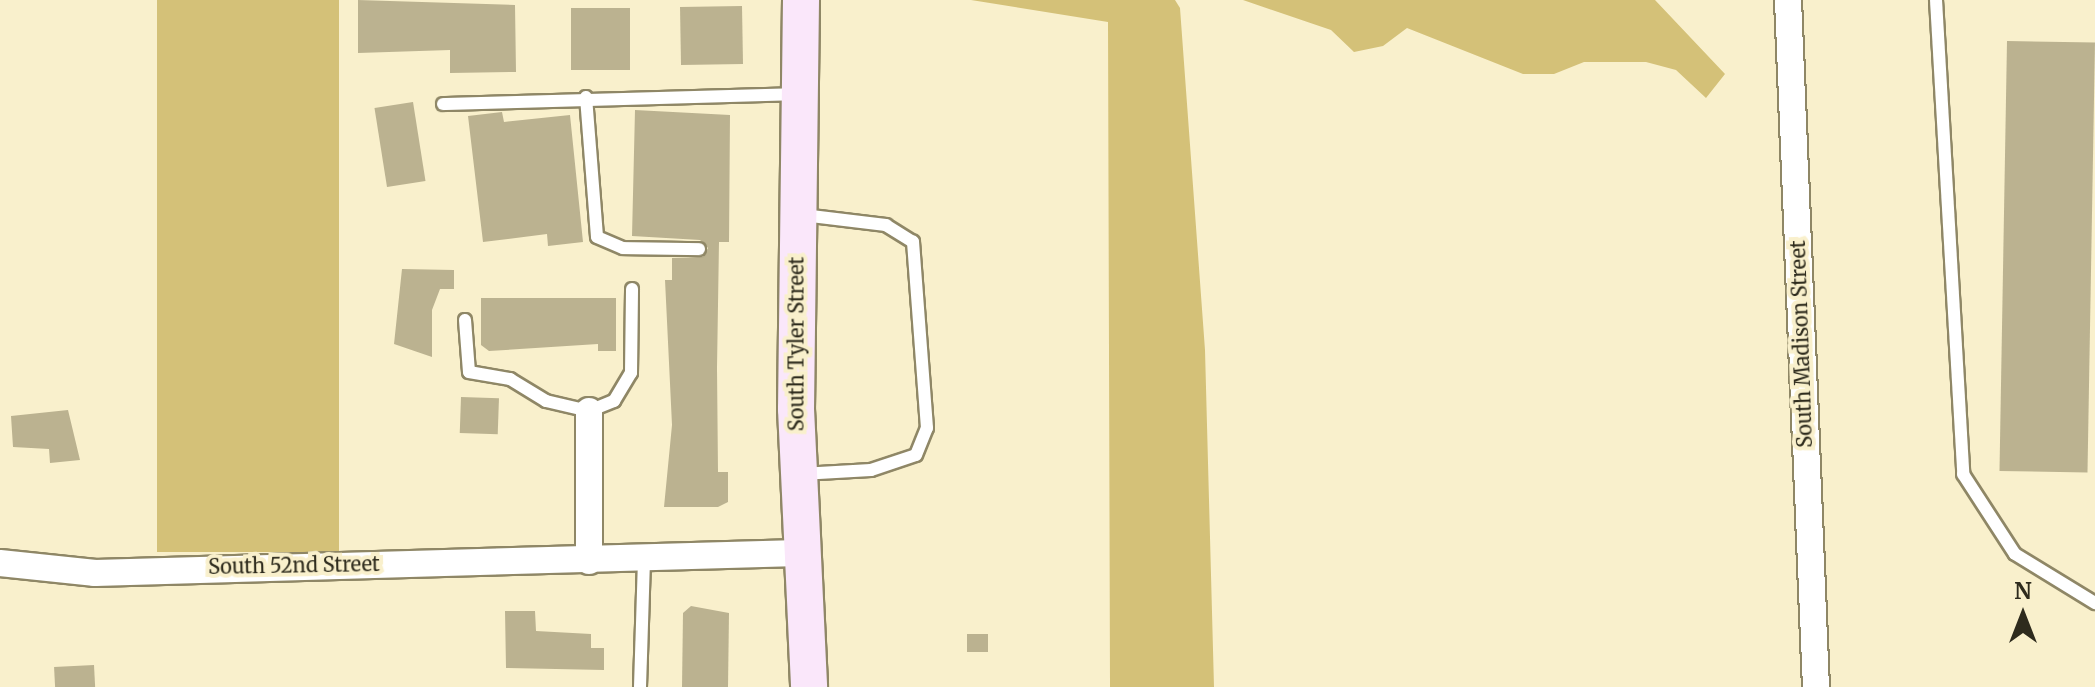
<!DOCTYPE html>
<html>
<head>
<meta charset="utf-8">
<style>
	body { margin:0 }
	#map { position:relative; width:2095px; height:687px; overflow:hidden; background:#f9f0cc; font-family:Merriweather,serif }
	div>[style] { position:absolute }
	.forest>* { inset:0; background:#d4c178; transform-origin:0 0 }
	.building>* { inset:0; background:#bbb290; transform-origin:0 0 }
	.roads { filter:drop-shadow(2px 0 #8f8766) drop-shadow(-2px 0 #8f8766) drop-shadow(0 2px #8f8766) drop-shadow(0 -2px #8f8766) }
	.lane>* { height:12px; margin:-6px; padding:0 6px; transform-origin:6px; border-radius:6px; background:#fff }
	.street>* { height:26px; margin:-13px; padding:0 13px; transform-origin:13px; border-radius:13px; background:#fff }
	.secondary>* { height:36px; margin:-18px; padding:0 18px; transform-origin:18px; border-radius:18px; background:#fae7fa }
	span { translate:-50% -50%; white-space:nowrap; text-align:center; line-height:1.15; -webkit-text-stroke:8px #f9f0cc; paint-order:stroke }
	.street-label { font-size:20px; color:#2e2b1d }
	.north { position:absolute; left:1983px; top:575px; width:80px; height:80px; -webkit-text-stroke:6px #f9f0cc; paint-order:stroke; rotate:0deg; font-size:22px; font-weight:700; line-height:32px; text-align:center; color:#2e2b1d }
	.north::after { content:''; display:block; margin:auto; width:28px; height:36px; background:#2e2b1d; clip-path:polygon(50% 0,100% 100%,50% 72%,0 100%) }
</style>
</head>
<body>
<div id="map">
	<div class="forest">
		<div style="left:157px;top:0;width:182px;height:552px"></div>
		<div style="clip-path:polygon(971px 0,1175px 0,1180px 8px,1205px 350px,1214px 687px,1110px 687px,1108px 22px)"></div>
		<div style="clip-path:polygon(1243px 0,1655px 0,1725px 74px,1706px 98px,1676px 70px,1646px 62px,1584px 62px,1554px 74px,1523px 74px,1407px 28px,1383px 46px,1354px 52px,1331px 30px)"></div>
	</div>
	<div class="building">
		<div style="clip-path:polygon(358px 0,515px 5px,516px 72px,450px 73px,450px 50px,358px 53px)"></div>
		<div style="left:742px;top:6px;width:58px;height:62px;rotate:89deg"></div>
		<div style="left:571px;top:8px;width:59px;height:62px"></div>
		<div style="left:2007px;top:41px;width:88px;height:430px;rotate:1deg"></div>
		<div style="left:413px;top:102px;width:80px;height:39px;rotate:81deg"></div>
		<div style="clip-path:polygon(635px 110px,730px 115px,729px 242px,719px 242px,717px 368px,718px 472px,728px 472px,728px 502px,718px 507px,664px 507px,672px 425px,665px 280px,672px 280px,672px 258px,703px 257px,708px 248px,700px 240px,632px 236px)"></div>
		<div style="clip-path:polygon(502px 112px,504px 122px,570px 115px,583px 242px,548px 246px,547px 234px,483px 242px,468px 116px)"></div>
		<div style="clip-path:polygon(402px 269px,454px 270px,454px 289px,440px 289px,432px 310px,432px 357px,394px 344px)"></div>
		<div style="clip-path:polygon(481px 298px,616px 298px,616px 351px,598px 351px,598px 344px,489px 351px,481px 345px)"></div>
		<div style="left:461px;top:397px;width:38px;height:36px;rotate:2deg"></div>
		<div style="clip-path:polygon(68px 410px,80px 460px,50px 463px,49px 449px,13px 447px,11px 416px)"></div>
		<div style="clip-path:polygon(691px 606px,729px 613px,728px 687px,682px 687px,683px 613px)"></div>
		<div style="clip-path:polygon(505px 611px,535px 611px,536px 631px,591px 634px,591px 648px,604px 648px,604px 670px,506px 668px)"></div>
		<div style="left:967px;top:634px;width:21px;height:18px"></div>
		<div style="left:94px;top:665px;width:22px;height:40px;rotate:87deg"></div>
	</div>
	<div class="roads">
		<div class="lane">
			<div style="left:1936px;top:0;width:475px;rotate:86.7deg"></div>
			<div style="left:1963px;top:474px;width:95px;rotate:57deg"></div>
			<div style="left:2015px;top:554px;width:94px;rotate:31.5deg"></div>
			<div style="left:586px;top:97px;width:140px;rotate:85.5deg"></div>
			<div style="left:597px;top:237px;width:28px;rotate:23deg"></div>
			<div style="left:623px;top:248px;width:76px;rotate:0.8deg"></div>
			<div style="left:443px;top:104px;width:352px;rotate:-1.6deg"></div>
			<div style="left:465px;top:320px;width:52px;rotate:85.6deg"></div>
			<div style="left:469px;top:372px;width:42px;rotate:9.7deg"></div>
			<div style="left:510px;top:379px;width:42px;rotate:31.4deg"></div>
			<div style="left:546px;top:401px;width:44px;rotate:13.1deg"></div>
			<div style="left:589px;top:411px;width:27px;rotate:-22deg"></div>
			<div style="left:614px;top:401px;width:33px;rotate:-59deg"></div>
			<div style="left:631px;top:373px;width:84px;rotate:-89.3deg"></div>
			<div style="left:801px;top:474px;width:70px;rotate:-3.3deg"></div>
			<div style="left:871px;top:470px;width:47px;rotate:-18.4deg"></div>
			<div style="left:916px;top:455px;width:29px;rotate:-68deg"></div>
			<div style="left:927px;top:428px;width:187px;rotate:-94.3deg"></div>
			<div style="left:913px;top:242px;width:32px;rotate:-148deg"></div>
			<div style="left:886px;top:225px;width:84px;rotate:-173.1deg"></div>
			<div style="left:640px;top:687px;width:126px;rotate:-88.2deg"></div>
		</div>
		<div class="street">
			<div style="left:1788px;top:0;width:688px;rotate:87.67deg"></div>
			<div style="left:589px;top:411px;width:150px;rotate:90deg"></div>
			<div style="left:0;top:563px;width:96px;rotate:6deg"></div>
			<div style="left:95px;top:573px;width:704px;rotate:-1.63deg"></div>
		</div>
		<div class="secondary">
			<div style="left:801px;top:0;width:409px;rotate:90.7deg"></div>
			<div style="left:796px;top:409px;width:278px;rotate:87.3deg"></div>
		</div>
	</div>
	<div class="street-label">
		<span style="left:796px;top:344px;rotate:-90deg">South Tyler Street</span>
		<span style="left:1801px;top:344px;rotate:-92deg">South Madison Street</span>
		<span style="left:294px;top:565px;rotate:-1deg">South 52nd Street</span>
	</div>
	<div class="north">N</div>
</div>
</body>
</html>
